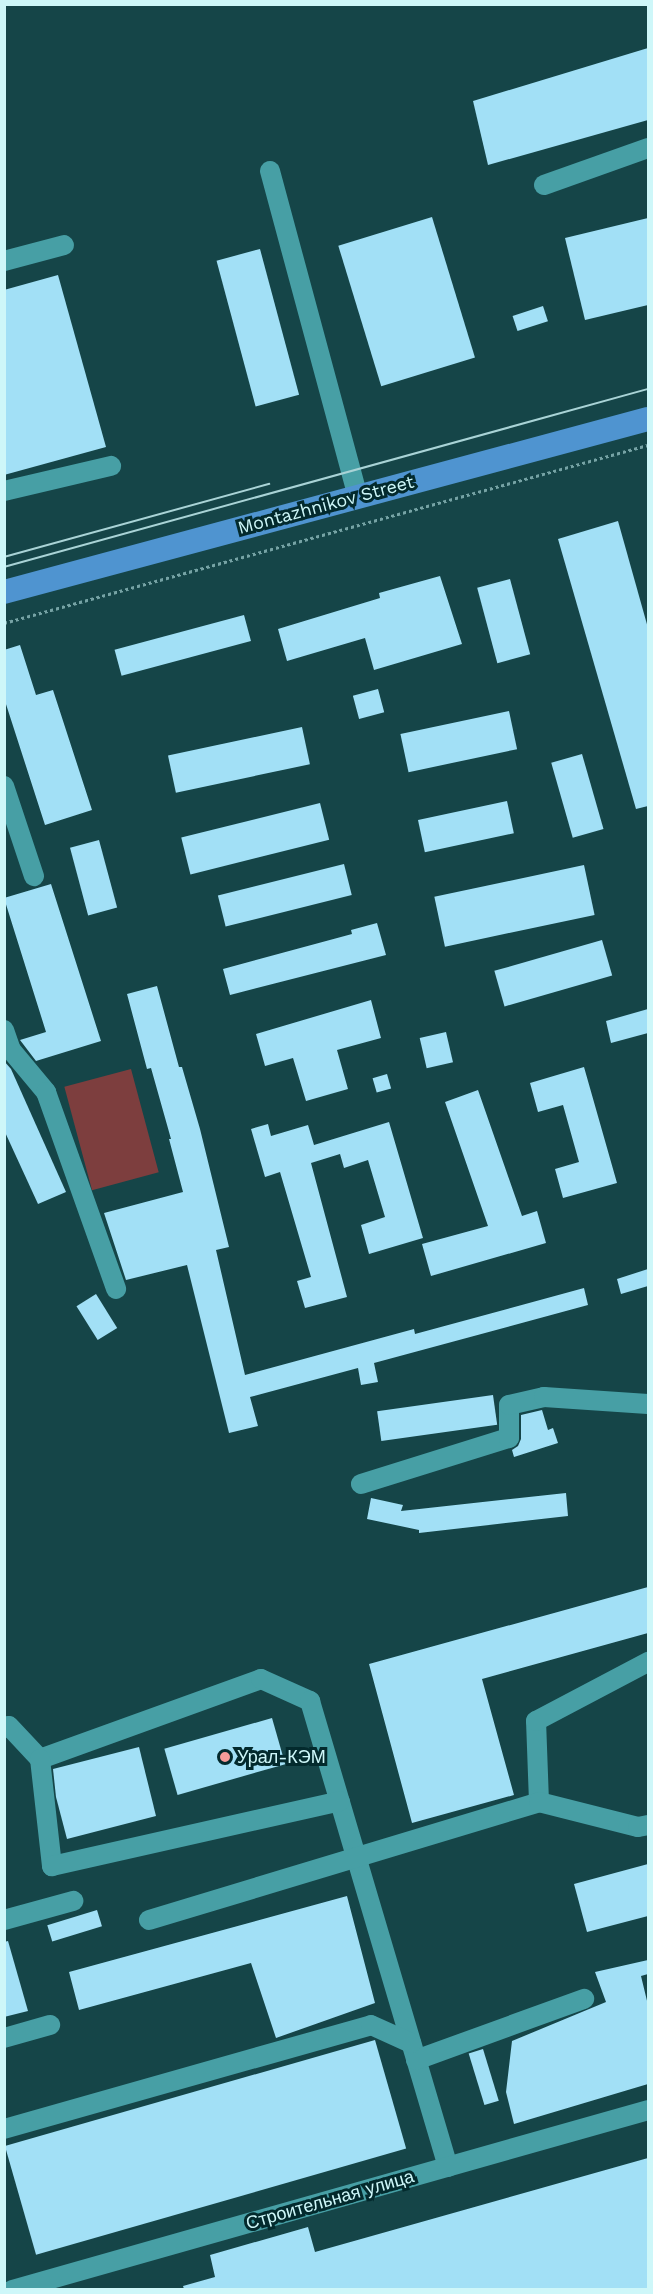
<!DOCTYPE html>
<html>
<head>
<meta charset="utf-8">
<style>
	body { margin:0 }
	#map { position:relative; width:653px; height:2294px; overflow:hidden; background:#154548; font-family:"Work Sans",sans-serif }
	div>[style] { position:absolute }
	.green>* { inset:0; background:#7d3e3e; transform-origin:0 0 }
	.building>* { inset:0; background:#a2e0f6; transform-origin:0 0 }
	.path>* { height:3px; margin-top:-1.5px; transform-origin:0; background:repeating-linear-gradient(90deg,#76a3a5 0 3px,transparent 0 6px) }
	.minor>* { height:20px; margin:-10px; padding:0 10px; transform-origin:10px; border-radius:10px; background:#479fa5 }
	.major>* { height:24px; margin:-12px; padding:0 12px; transform-origin:12px; border-radius:12px; background:#4f94d0 }
	.tram>* { height:1.5px; margin:-0.75px; padding:0 0.75px; transform-origin:0.75px; border-radius:0.75px; background:#a9d3d6 }
	.dots>* { width:16px; height:16px; translate:-50% -50%; box-sizing:border-box; border:3px solid #032a2d; border-radius:50% }
	span { translate:-50% -50%; white-space:nowrap; text-align:center; line-height:1.15; -webkit-text-stroke:6px #032a2d; paint-order:stroke }
	.street-label { font-size:18px; color:#cef7f9 }
	.poi-label { font-size:18px; color:#cef7f9 }
	.left { translate:0 -50%; text-align:left }
	.frame { position:absolute; inset:0; border:6px solid #cef7f9; pointer-events:none }
</style>
</head>
<body>
<div id="map">
	<div class="green">
		<div style="left:131px;top:1069px;width:107px;height:69px;rotate:75deg"></div>
	</div>
	<div class="building">
		<div style="clip-path:polygon(648px 48px,648px 120px,488px 165px,473px 101px)"></div>
		<div style="left:432px;top:217px;width:147px;height:98px;rotate:73deg"></div>
		<div style="clip-path:polygon(648px 218px,648px 305px,585px 320px,565px 238px)"></div>
		<div style="left:260px;top:249px;width:151px;height:45px;rotate:75deg"></div>
		<div style="clip-path:polygon(58px 275px,106px 447px,4px 475px,4px 290px)"></div>
		<div style="left:543px;top:306px;width:16px;height:32px;rotate:72deg"></div>
		<div style="clip-path:polygon(618px 521px,648px 628px,648px 806px,636px 809px,558px 539px)"></div>
		<div style="clip-path:polygon(440px 576px,462px 644px,374px 670px,365px 638px,287px 661px,278px 629px,380px 598px,379px 593px)"></div>
		<div style="left:510px;top:579px;width:78px;height:34px;rotate:75deg"></div>
		<div style="left:244px;top:615px;width:27px;height:134px;rotate:75deg"></div>
		<div style="clip-path:polygon(20px 645px,36px 695px,53px 690px,92px 810px,45px 825px,4px 698px,4px 650px)"></div>
		<div style="left:378px;top:689px;width:24px;height:26px;rotate:75deg"></div>
		<div style="left:509px;top:711px;width:39px;height:111px;rotate:78deg"></div>
		<div style="left:302px;top:727px;width:38px;height:137px;rotate:78deg"></div>
		<div style="left:582px;top:754px;width:78px;height:32px;rotate:74deg"></div>
		<div style="left:507px;top:801px;width:33px;height:91px;rotate:78deg"></div>
		<div style="left:320px;top:803px;width:38px;height:143px;rotate:76deg"></div>
		<div style="left:99px;top:840px;width:70px;height:30px;rotate:75deg"></div>
		<div style="left:344px;top:864px;width:32px;height:130px;rotate:76deg"></div>
		<div style="left:584px;top:865px;width:51px;height:153px;rotate:78deg"></div>
		<div style="clip-path:polygon(51px 884px,101px 1041px,36px 1061px,20px 1040px,46px 1032px,4px 898px)"></div>
		<div style="clip-path:polygon(377px 923px,386px 955px,230px 995px,223px 969px,352px 934px,351px 930px)"></div>
		<div style="left:602px;top:940px;width:37px;height:112px;rotate:74deg"></div>
		<div style="clip-path:polygon(157px 986px,179px 1067px,182px 1067px,200px 1129px,229px 1247px,216px 1250px,245px 1375px,414px 1329px,415px 1334px,584px 1288px,588px 1305px,374px 1363px,378px 1382px,361px 1385px,358px 1368px,250px 1397px,258px 1426px,229px 1433px,187px 1265px,126px 1280px,104px 1213px,183px 1192px,169px 1139px,171px 1139px,151px 1068px,147px 1069px,127px 994px)"></div>
		<div style="clip-path:polygon(371px 1000px,381px 1038px,337px 1050px,348px 1089px,306px 1101px,293px 1058px,265px 1066px,256px 1034px)"></div>
		<div style="clip-path:polygon(648px 1009px,648px 1033px,611px 1043px,606px 1021px)"></div>
		<div style="left:446px;top:1032px;width:31px;height:27px;rotate:77deg"></div>
		<div style="clip-path:polygon(4px 1061px,11px 1069px,66px 1192px,38px 1204px,4px 1130px)"></div>
		<div style="clip-path:polygon(584px 1067px,617px 1183px,563px 1198px,555px 1169px,579px 1162px,563px 1105px,538px 1112px,530px 1083px)"></div>
		<div style="left:387px;top:1074px;width:15px;height:15px;rotate:74deg"></div>
		<div style="clip-path:polygon(478px 1090px,522px 1216px,537px 1211px,546px 1243px,431px 1276px,422px 1244px,488px 1226px,445px 1102px)"></div>
		<div style="clip-path:polygon(389px 1122px,423px 1238px,369px 1254px,361px 1225px,385px 1217px,368px 1160px,344px 1168px,340px 1154px,311px 1163px,347px 1297px,305px 1308px,297px 1281px,311px 1277px,280px 1172px,265px 1177px,251px 1129px,268px 1124px,271px 1136px,308px 1125px,314px 1145px)"></div>
		<div style="clip-path:polygon(648px 1269px,648px 1286px,621px 1294px,617px 1279px)"></div>
		<div style="left:96px;top:1294px;width:40px;height:23px;rotate:58deg"></div>
		<div style="left:493px;top:1395px;width:30px;height:117px;rotate:82deg"></div>
		<div style="clip-path:polygon(542px 1410px,548px 1430px,553px 1428px,558px 1443px,514px 1457px,512px 1450px,518px 1446px,521px 1439px,521px 1415px)"></div>
		<div style="clip-path:polygon(566px 1493px,568px 1516px,419px 1533px,419px 1530px,367px 1519px,371px 1498px,403px 1505px,401px 1511px)"></div>
		<div style="clip-path:polygon(648px 1587px,648px 1633px,482px 1679px,514px 1795px,412px 1823px,369px 1664px)"></div>
		<div style="left:272px;top:1718px;width:48px;height:112px;rotate:74deg"></div>
		<div style="clip-path:polygon(139px 1747px,156px 1816px,67px 1839px,56px 1797px,53px 1769px)"></div>
		<div style="clip-path:polygon(648px 1864px,648px 1916px,587px 1932px,574px 1884px)"></div>
		<div style="clip-path:polygon(347px 1896px,375px 2003px,276px 2038px,251px 1963px,79px 2010px,69px 1972px)"></div>
		<div style="left:97px;top:1910px;width:17px;height:52px;rotate:73deg"></div>
		<div style="clip-path:polygon(8px 1941px,28px 2011px,4px 2017px,4px 1942px)"></div>
		<div style="clip-path:polygon(648px 1960px,648px 1974px,641px 1976px,648px 2005px,648px 2084px,514px 2124px,506px 2092px,512px 2041px,606px 2002px,595px 1972px)"></div>
		<div style="left:375px;top:2040px;width:113px;height:385px;rotate:74deg"></div>
		<div style="left:483px;top:2049px;width:54px;height:15px;rotate:73deg"></div>
		<div style="clip-path:polygon(648px 2158px,648px 2289px,184px 2289px,183px 2286px,215px 2277px,210px 2255px,308px 2227px,315px 2252px)"></div>
	</div>
	<div class="path">
		<div style="left:4px;top:623px;width:668px;rotate:-15.45deg"></div>
	</div>
	<div class="minor">
		<div style="left:270px;top:171px;width:338px;rotate:74.9deg"></div>
		<div style="left:544px;top:185px;width:110px;rotate:-19.6deg"></div>
		<div style="left:4px;top:261px;width:62px;rotate:-14.9deg"></div>
		<div style="left:4px;top:491px;width:110px;rotate:-13.2deg"></div>
		<div style="left:4px;top:786px;width:95px;rotate:71.6deg"></div>
		<div style="left:4px;top:1030px;width:21px;rotate:71deg"></div>
		<div style="left:11px;top:1050px;width:55px;rotate:50.2deg"></div>
		<div style="left:46px;top:1092px;width:209px;rotate:70.4deg"></div>
		<div style="left:361px;top:1484px;width:155px;rotate:-17.3deg"></div>
		<div style="left:509px;top:1438px;width:33px;rotate:-90deg"></div>
		<div style="left:509px;top:1405px;width:36px;rotate:-13deg"></div>
		<div style="left:544px;top:1397px;width:104px;rotate:3.9deg"></div>
		<div style="left:4px;top:1728px;width:5px;rotate:-22deg"></div>
		<div style="left:9px;top:1726px;width:45px;rotate:46.8deg"></div>
		<div style="left:40px;top:1759px;width:235px;rotate:-19.9deg"></div>
		<div style="left:261px;top:1679px;width:54px;rotate:24.2deg"></div>
		<div style="left:310px;top:1701px;width:486px;rotate:73.5deg"></div>
		<div style="left:40px;top:1759px;width:108px;rotate:83.6deg"></div>
		<div style="left:52px;top:1866px;width:295px;rotate:-12.7deg"></div>
		<div style="left:539px;top:1802px;width:81px;rotate:-92.1deg"></div>
		<div style="left:536px;top:1721px;width:127px;rotate:-27.8deg"></div>
		<div style="left:4px;top:1920px;width:72px;rotate:-15.4deg"></div>
		<div style="left:149px;top:1920px;width:407px;rotate:-16.8deg"></div>
		<div style="left:539px;top:1802px;width:102px;rotate:14.2deg"></div>
		<div style="left:638px;top:1827px;width:10px;rotate:-11deg"></div>
		<div style="left:4px;top:2038px;width:48px;rotate:-15.8deg"></div>
		<div style="left:416px;top:2060px;width:179px;rotate:-20deg"></div>
		<div style="left:4px;top:2129px;width:381px;rotate:-15.8deg"></div>
		<div style="left:371px;top:2025px;width:44px;rotate:24.2deg"></div>
		<div style="left:12px;top:2290px;width:661px;rotate:-15.8deg"></div>
	</div>
	<div class="major">
		<div style="left:4px;top:592px;width:667px;rotate:-15.04deg"></div>
	</div>
	<div class="tram">
		<div style="left:4px;top:557px;width:275px;rotate:-15.4deg"></div>
		<div style="left:4px;top:567px;width:668px;rotate:-15.45deg"></div>
	</div>
	<div class="dots">
		<div style="left:225px;top:1757px;background:#f59b99"></div>
	</div>
	<div class="street-label">
		<span style="left:326px;top:505px;rotate:-15deg">Montazhnikov Street</span>
		<span style="left:330px;top:2200px;rotate:-16deg">Строительная улица</span>
	</div>
	<div class="poi-label">
		<span class="left" style="left:237px;top:1757px">Урал-КЭМ</span>
	</div>
	<div class="frame"></div>
</div>
</body>
</html>
